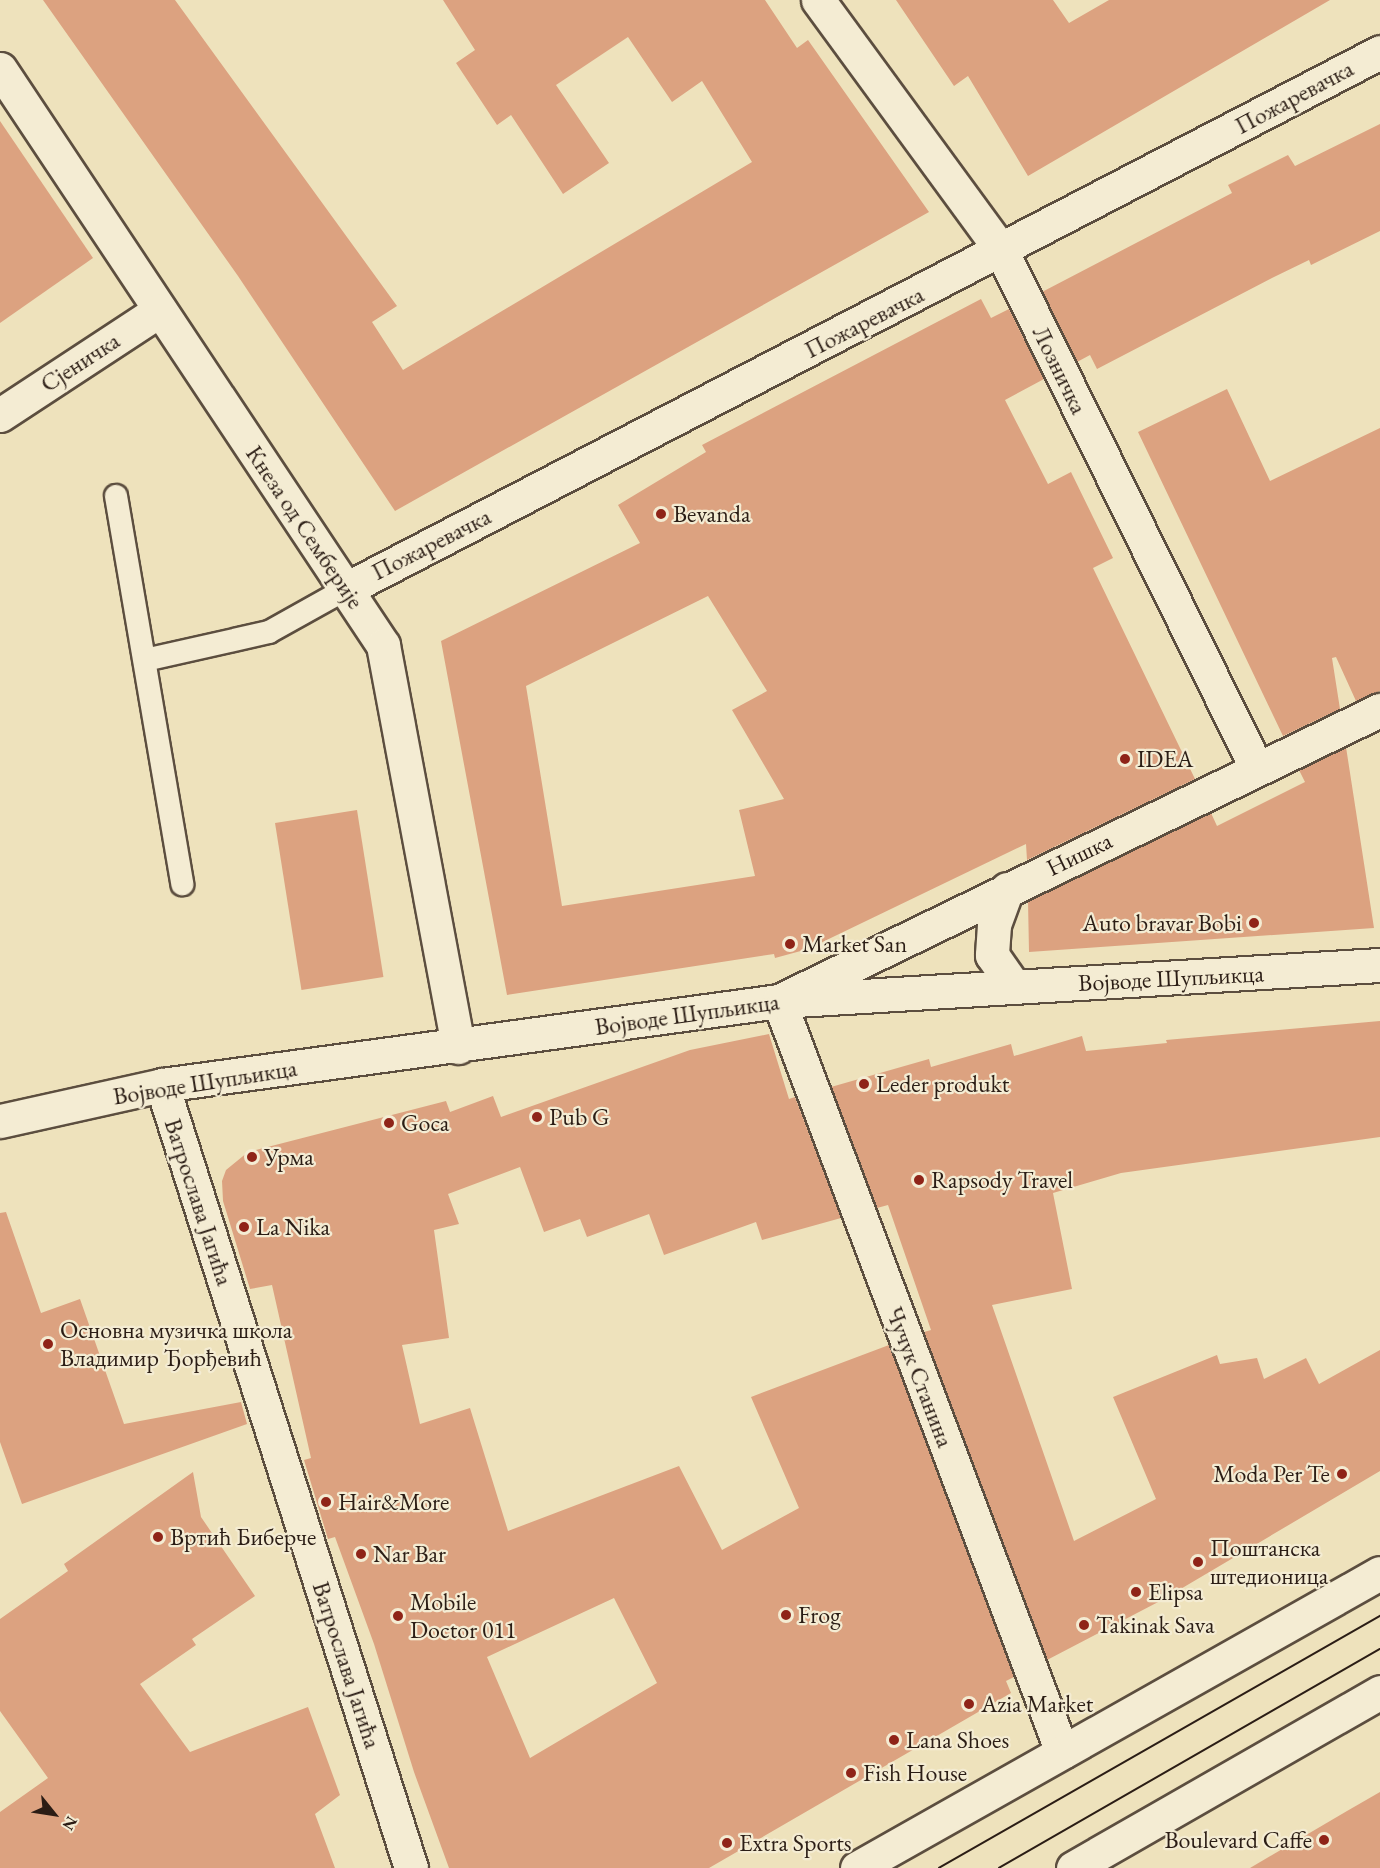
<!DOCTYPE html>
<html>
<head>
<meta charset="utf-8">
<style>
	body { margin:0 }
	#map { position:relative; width:1380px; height:1868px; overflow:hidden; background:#eee2bc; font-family:"EB Garamond",serif }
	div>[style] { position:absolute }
	.building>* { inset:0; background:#dca280; transform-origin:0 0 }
	.roads { filter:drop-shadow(2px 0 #5c4e3f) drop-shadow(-2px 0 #5c4e3f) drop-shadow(0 2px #5c4e3f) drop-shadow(0 -2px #5c4e3f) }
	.service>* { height:22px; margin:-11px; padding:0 11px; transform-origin:11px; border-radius:11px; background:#f4ecd3 }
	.minor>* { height:33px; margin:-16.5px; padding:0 16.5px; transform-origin:16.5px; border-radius:16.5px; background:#f4ecd3 }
	.tertiary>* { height:33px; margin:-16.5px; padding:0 16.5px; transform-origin:16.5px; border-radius:16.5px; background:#f4ecd3 }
	.secondary>* { height:33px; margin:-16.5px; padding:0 16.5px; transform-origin:16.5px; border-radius:16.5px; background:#f4ecd3 }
	.tram>* { height:1.5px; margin:-0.75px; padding:0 0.75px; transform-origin:0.75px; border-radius:0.75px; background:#2b1d15 }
	.dots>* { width:16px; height:16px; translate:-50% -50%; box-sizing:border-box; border:3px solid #f4ecd3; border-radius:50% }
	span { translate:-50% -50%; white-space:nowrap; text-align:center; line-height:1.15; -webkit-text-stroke:4.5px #f4ecd3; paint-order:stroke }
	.street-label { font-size:24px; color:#2b1d15 }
	.poi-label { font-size:24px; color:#2b1d15 }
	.left { translate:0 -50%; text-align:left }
	.right { translate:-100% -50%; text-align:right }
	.north { position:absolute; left:24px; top:1784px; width:60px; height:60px; -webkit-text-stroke:4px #f4ecd3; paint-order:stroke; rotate:120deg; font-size:16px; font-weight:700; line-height:24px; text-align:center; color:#2b1d15 }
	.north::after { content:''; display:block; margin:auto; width:21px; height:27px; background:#2b1d15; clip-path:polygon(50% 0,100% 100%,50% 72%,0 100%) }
</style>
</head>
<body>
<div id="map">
	<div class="building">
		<div style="clip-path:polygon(43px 0,175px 0,397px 306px,372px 322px,403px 370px,752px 162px,702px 81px,672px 102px,628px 37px,556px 85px,609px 163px,563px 194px,511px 115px,497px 125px,456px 63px,475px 50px,443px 0,765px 0,797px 48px,808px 40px,929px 212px,395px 511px,238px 276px)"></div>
		<div style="clip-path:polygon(896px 0,1053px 0,1069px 23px,1109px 0,1330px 0,1028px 176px,968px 76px,954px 86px)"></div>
		<div style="clip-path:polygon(0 121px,93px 258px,0 323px)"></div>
		<div style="clip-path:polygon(1380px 124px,1380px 231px,1311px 265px,1309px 260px,1274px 277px,1097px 369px,1090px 355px,1077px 362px,1042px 292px,1232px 193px,1228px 185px,1288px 155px,1295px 166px)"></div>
		<div style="clip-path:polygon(evenodd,981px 299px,991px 318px,1009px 309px,1044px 379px,1005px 400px,1048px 484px,1071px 472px,1113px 558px,1093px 568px,1195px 779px,1027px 860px,1026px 844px,808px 949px,775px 958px,774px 954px,507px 995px,441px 641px,640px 543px,618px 505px,706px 452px,702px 445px,981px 299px,708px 596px,767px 691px,732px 710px,784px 799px,739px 810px,755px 876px,562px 906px,526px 686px,708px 596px)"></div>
		<div style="clip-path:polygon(1227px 389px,1270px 481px,1380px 428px,1380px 691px,1356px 701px,1336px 657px,1332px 658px,1340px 709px,1283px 736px,1138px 432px)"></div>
		<div style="clip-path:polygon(1346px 747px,1374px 928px,1029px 952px,1028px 901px,1211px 813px,1217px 826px,1305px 782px,1299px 770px)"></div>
		<div style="left:357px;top:810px;width:169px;height:83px;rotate:81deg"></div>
		<div style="clip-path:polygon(1380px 1021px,1380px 1137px,1121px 1173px,1053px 1193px,1072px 1289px,992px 1305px,1074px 1541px,1156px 1499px,1113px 1397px,1217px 1355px,1220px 1364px,1257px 1358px,1264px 1379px,1306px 1358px,1319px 1384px,1380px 1350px,1380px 1471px,1162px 1600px,1047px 1660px,924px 1332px,931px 1330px,888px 1205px,877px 1208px,831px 1087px,929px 1059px,931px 1067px,1011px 1044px,1014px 1056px,1082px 1036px,1086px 1051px,1167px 1043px,1166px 1040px)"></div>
		<div style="clip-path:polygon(evenodd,769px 1034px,789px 1099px,795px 1097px,841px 1218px,762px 1240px,756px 1222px,664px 1255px,649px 1214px,587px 1237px,580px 1219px,544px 1232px,520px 1167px,448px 1194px,459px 1224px,434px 1230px,449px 1338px,402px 1345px,420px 1424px,470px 1408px,508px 1531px,679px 1466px,722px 1550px,799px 1508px,751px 1397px,889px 1345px,1014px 1677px,1006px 1681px,1011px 1693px,709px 1868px,449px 1868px,414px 1772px,374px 1644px,335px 1537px,328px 1539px,304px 1460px,311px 1458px,272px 1285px,250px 1289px,223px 1201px,222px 1181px,226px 1170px,248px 1152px,446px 1101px,450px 1112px,493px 1096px,501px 1117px,690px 1050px,769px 1034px,614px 1598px,657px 1683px,530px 1758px,487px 1657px,614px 1598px)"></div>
		<div style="clip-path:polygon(6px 1212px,41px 1313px,80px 1299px,124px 1424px,241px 1402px,247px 1424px,22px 1504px,0 1442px,0 1213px)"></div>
		<div style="clip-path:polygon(193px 1472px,201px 1517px,255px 1596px,192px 1639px,196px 1645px,140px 1684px,190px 1752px,308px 1707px,340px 1795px,315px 1814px,335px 1868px,0 1868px,0 1812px,48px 1778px,0 1711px,0 1619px,68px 1571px,64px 1564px)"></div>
		<div style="clip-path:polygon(1380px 1792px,1380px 1868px,1250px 1868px,1347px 1811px)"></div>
	</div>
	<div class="roads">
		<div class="service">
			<div style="left:116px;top:496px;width:394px;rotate:80.3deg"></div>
			<div style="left:145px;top:660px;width:127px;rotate:-12.7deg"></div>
			<div style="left:269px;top:632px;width:88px;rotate:-29.2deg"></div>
		</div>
		<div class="minor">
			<div style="left:818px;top:0;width:310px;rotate:53.8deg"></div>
			<div style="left:1001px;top:250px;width:576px;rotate:63.75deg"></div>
			<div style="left:0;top:69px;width:692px;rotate:56.38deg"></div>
			<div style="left:383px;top:645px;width:409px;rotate:79.4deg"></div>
			<div style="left:0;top:415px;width:191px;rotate:-33.3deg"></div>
			<div style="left:346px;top:589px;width:1165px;rotate:-27.44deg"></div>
			<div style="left:1007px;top:889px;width:38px;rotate:110deg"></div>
			<div style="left:994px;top:925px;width:30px;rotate:94deg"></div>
			<div style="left:992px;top:955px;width:39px;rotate:55deg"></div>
			<div style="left:162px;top:1085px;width:822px;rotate:72.36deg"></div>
			<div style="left:1062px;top:1752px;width:803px;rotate:-110.65deg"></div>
			<div style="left:779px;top:1001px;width:668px;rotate:-25.84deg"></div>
		</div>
		<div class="tertiary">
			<div style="left:0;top:1121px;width:166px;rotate:-12.5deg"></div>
			<div style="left:162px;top:1085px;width:623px;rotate:-7.75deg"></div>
			<div style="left:779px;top:1001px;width:602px;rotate:-3.43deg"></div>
		</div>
		<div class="secondary">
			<div style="left:857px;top:1868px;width:600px;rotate:-29.43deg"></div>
			<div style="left:1073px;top:1868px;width:354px;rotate:-29.8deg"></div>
		</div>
	</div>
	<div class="tram">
		<div style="left:939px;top:1868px;width:508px;rotate:-29.74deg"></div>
		<div style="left:999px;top:1868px;width:439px;rotate:-29.9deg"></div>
	</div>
	<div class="dots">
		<div style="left:661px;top:514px;background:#8f2418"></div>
		<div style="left:1125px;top:759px;background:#8f2418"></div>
		<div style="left:1254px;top:923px;background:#8f2418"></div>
		<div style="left:790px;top:944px;background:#8f2418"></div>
		<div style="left:864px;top:1084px;background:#8f2418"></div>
		<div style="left:537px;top:1117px;background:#8f2418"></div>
		<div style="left:389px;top:1123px;background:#8f2418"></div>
		<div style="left:252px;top:1157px;background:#8f2418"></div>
		<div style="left:919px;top:1180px;background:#8f2418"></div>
		<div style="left:244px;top:1227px;background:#8f2418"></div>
		<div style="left:48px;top:1344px;background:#8f2418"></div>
		<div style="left:1342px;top:1474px;background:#8f2418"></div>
		<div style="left:326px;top:1502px;background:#8f2418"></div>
		<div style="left:158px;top:1537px;background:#8f2418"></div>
		<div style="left:361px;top:1554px;background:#8f2418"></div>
		<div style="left:1198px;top:1562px;background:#8f2418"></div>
		<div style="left:1136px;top:1592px;background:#8f2418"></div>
		<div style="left:786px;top:1615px;background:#8f2418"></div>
		<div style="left:398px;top:1616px;background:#8f2418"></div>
		<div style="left:1084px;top:1625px;background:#8f2418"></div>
		<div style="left:969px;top:1704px;background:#8f2418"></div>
		<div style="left:894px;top:1740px;background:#8f2418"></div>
		<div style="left:851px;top:1773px;background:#8f2418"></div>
		<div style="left:1324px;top:1840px;background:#8f2418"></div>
		<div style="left:727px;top:1843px;background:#8f2418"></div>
	</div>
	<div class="street-label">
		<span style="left:1294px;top:97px;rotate:-28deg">Пожаревачка</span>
		<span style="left:864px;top:322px;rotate:-27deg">Пожаревачка</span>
		<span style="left:80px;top:362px;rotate:-33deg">Сјеничка</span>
		<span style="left:1060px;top:370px;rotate:64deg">Лозничка</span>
		<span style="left:305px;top:527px;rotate:56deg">Кнеза од Семберије</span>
		<span style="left:431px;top:544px;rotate:-27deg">Пожаревачка</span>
		<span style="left:1079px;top:854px;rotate:-26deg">Нишка</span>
		<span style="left:1171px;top:978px;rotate:-3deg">Војводе Шупљикца</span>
		<span style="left:687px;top:1014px;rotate:-8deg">Војводе Шупљикца</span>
		<span style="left:205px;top:1082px;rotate:-9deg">Војводе Шупљикца</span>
		<span style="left:199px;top:1202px;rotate:72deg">Ватрослава Јагића</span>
		<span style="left:920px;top:1377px;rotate:69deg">Чучук Станина</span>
		<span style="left:347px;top:1665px;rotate:72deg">Ватрослава Јагића</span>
	</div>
	<div class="poi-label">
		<span class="left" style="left:673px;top:514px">Bevanda</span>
		<span class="left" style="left:1137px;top:759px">IDEA</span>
		<span class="right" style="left:1242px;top:923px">Auto bravar Bobi</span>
		<span class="left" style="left:802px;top:944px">Market San</span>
		<span class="left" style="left:876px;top:1084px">Leder produkt</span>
		<span class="left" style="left:549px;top:1117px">Pub G</span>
		<span class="left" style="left:401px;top:1123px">Goca</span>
		<span class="left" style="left:264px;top:1157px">Урма</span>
		<span class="left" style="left:931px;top:1180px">Rapsody Travel</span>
		<span class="left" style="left:256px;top:1227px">La Nika</span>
		<span class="left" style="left:60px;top:1344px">Основна музичка школа<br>Владимир Ђорђевић</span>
		<span class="right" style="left:1330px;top:1474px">Moda Per Te</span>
		<span class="left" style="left:338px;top:1502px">Hair&amp;More</span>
		<span class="left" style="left:170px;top:1537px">Вртић Биберче</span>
		<span class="left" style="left:1210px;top:1562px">Поштанска<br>штедионица</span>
		<span class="left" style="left:373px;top:1554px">Nar Bar</span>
		<span class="left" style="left:1148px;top:1592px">Elipsa</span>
		<span class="left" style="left:410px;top:1616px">Mobile<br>Doctor 011</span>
		<span class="left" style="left:798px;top:1615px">Frog</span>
		<span class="left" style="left:1096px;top:1625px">Takinak Sava</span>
		<span class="left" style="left:981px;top:1704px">Azia Market</span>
		<span class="left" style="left:906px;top:1740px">Lana Shoes</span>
		<span class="left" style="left:863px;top:1773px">Fish House</span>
		<span class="right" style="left:1312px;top:1840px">Boulevard Caffe</span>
		<span class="left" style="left:739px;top:1843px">Extra Sports</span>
	</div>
	<div class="north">N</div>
</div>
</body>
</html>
